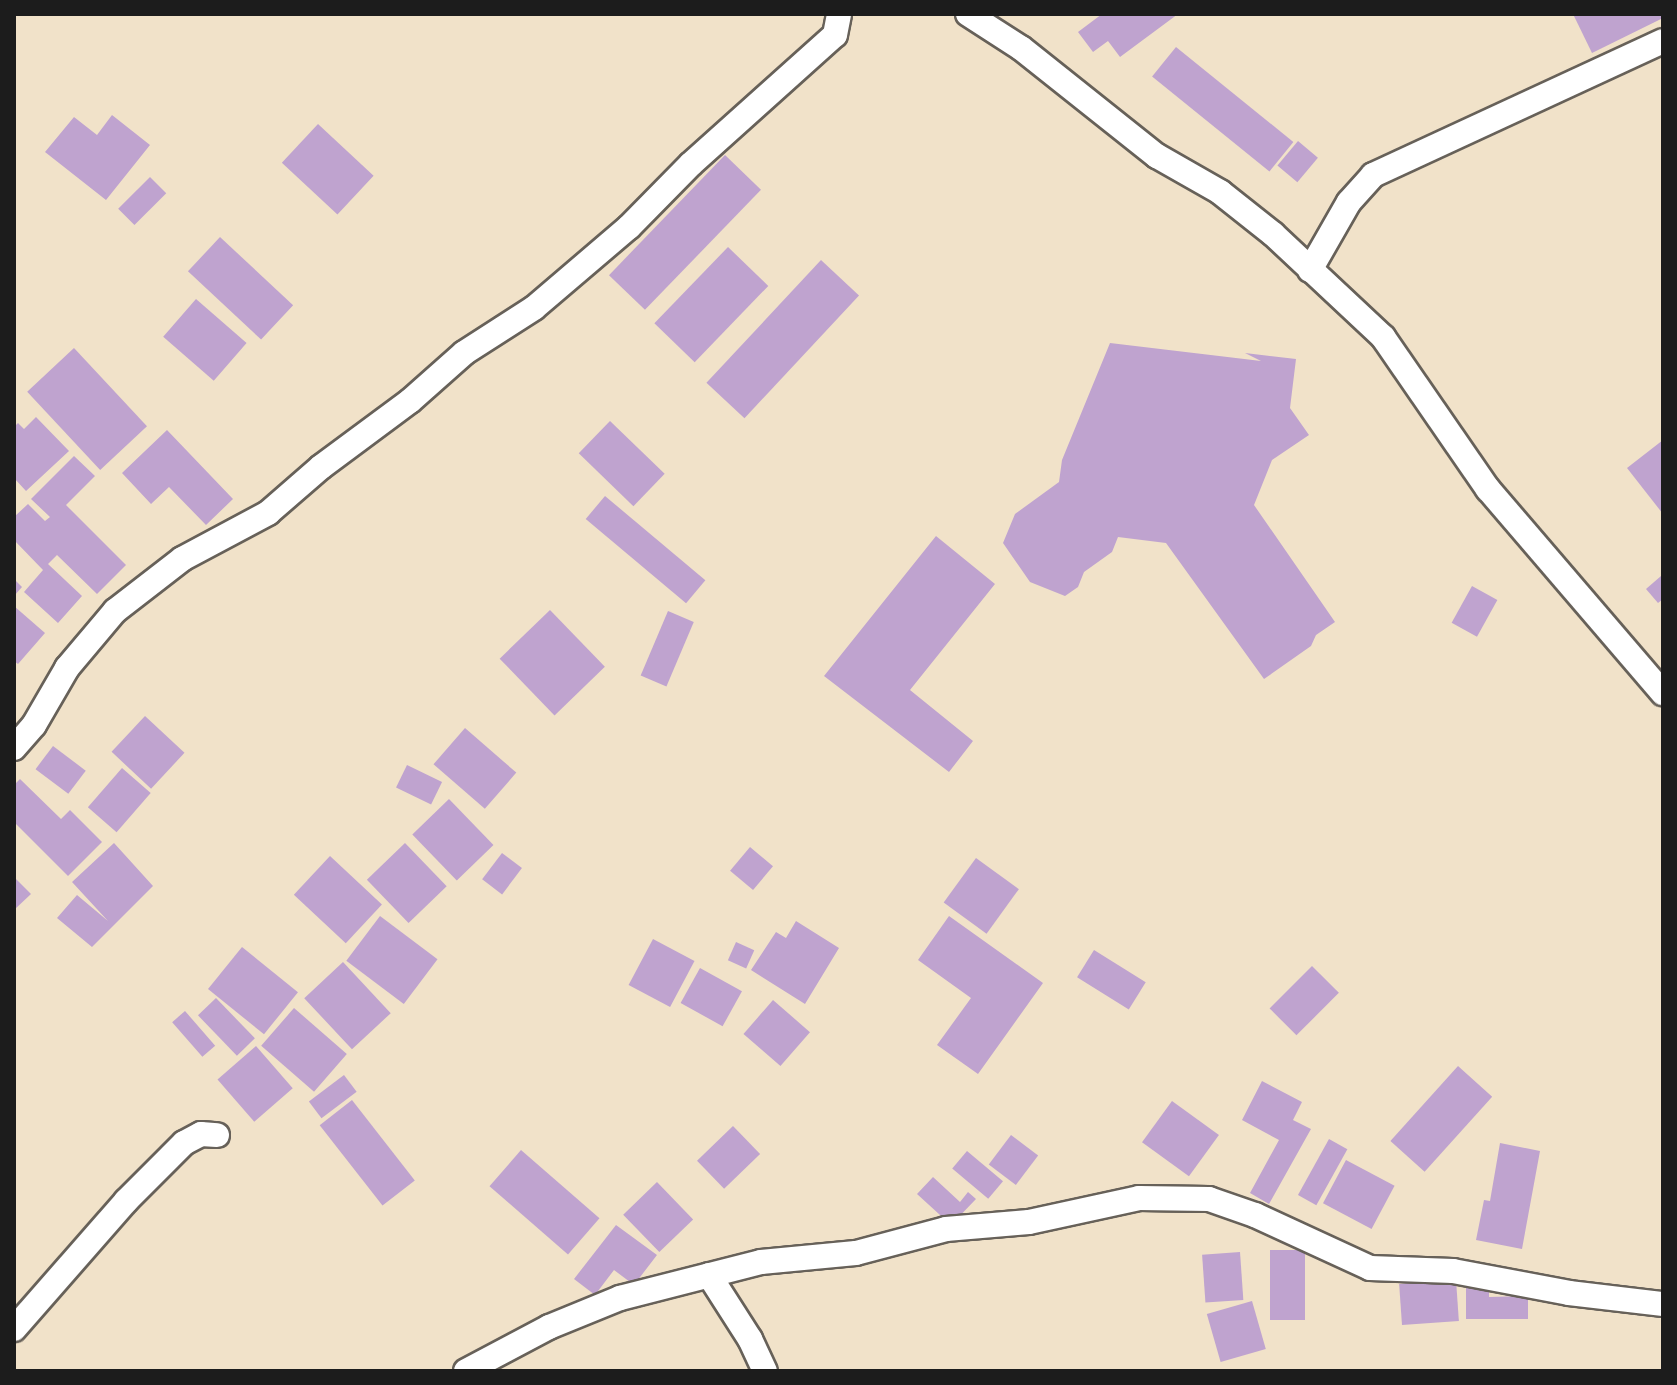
<!DOCTYPE html>
<html>
<head>
<meta charset="utf-8">
<style>
	body { margin:0 }
	#map { position:relative; width:1677px; height:1385px; overflow:hidden; background:#f1e2c9; font-family:"Indie Flower",sans-serif }
	div>[style] { position:absolute }
	.building>* { inset:0; background:#bfa3cf; transform-origin:0 0 }
	.roads { filter:drop-shadow(2px 0 #676159) drop-shadow(-2px 0 #676159) drop-shadow(0 2px #676159) drop-shadow(0 -2px #676159) }
	.minor>* { height:24px; margin:-12px; padding:0 12px; transform-origin:12px; border-radius:12px; background:#fff }
	span { translate:-50% -50%; white-space:nowrap; text-align:center; line-height:1.15; -webkit-text-stroke:6px #f6f6f2; paint-order:stroke }
	.frame { position:absolute; inset:0; border:16px solid #1c1c1c; pointer-events:none }
</style>
</head>
<body>
<div id="map">
	<div class="building">
		<div style="clip-path:polygon(1102px 14px,1178px 14px,1120px 57px,1108px 41px,1093px 52px,1078px 32px)"></div>
		<div style="clip-path:polygon(1573px 14px,1663px 14px,1663px 18px,1592px 53px)"></div>
		<div style="left:1176px;top:47px;width:151px;height:38px;rotate:39deg"></div>
		<div style="clip-path:polygon(112px 115px,150px 145px,106px 200px,45px 152px,74px 117px,97px 135px)"></div>
		<div style="left:318px;top:124px;width:76px;height:53px;rotate:43deg"></div>
		<div style="left:1298px;top:141px;width:26px;height:32px;rotate:40deg"></div>
		<div style="left:725px;top:155px;width:50px;height:167px;rotate:44deg"></div>
		<div style="left:150px;top:177px;width:23px;height:45px;rotate:45deg"></div>
		<div style="left:220px;top:237px;width:100px;height:47px;rotate:43deg"></div>
		<div style="left:728px;top:247px;width:56px;height:106px;rotate:44deg"></div>
		<div style="left:821px;top:260px;width:52px;height:168px;rotate:43deg"></div>
		<div style="left:196px;top:299px;width:67px;height:50px;rotate:41deg"></div>
		<div style="clip-path:polygon(1110px 343px,1261px 361px,1245px 353px,1296px 359px,1290px 408px,1309px 435px,1272px 460px,1254px 505px,1335px 622px,1316px 635px,1311px 646px,1264px 679px,1166px 543px,1118px 537px,1112px 552px,1084px 572px,1078px 587px,1065px 596px,1030px 582px,1003px 543px,1015px 514px,1059px 482px,1062px 460px)"></div>
		<div style="left:74px;top:348px;width:107px;height:64px;rotate:47deg"></div>
		<div style="clip-path:polygon(36px 417px,69px 451px,26px 491px,14px 478px,14px 427px,18px 423px,24px 429px)"></div>
		<div style="left:610px;top:421px;width:76px;height:45px;rotate:44deg"></div>
		<div style="clip-path:polygon(167px 430px,233px 499px,206px 525px,169px 487px,151px 504px,122px 473px)"></div>
		<div style="clip-path:polygon(1663px 440px,1663px 514px,1627px 468px)"></div>
		<div style="clip-path:polygon(74px 456px,95px 476px,66px 505px,126px 565px,97px 594px,57px 555px,48px 564px,82px 596px,58px 623px,24px 592px,43px 570px,14px 540px,14px 517px,28px 504px,45px 521px,50px 517px,31px 499px)"></div>
		<div style="left:605px;top:496px;width:131px;height:30px;rotate:40deg"></div>
		<div style="clip-path:polygon(936px 536px,995px 584px,910px 690px,973px 741px,949px 772px,824px 676px)"></div>
		<div style="clip-path:polygon(1661px 576px,1663px 599px,1658px 603px,1646px 589px)"></div>
		<div style="clip-path:polygon(14px 579px,22px 587px,14px 596px)"></div>
		<div style="left:1472px;top:586px;width:29px;height:42px;rotate:29deg"></div>
		<div style="clip-path:polygon(14px 606px,45px 633px,18px 664px,14px 661px)"></div>
		<div style="left:550px;top:610px;width:79px;height:70px;rotate:46deg"></div>
		<div style="left:668px;top:611px;width:28px;height:70px;rotate:23deg"></div>
		<div style="left:145px;top:716px;width:54px;height:49px;rotate:43deg"></div>
		<div style="left:465px;top:728px;width:68px;height:48px;rotate:41deg"></div>
		<div style="left:53px;top:746px;width:41px;height:29px;rotate:37deg"></div>
		<div style="left:407px;top:765px;width:39px;height:25px;rotate:26deg"></div>
		<div style="left:122px;top:768px;width:38px;height:52px;rotate:41deg"></div>
		<div style="clip-path:polygon(20px 779px,61px 819px,70px 810px,102px 842px,68px 876px,14px 822px,14px 785px)"></div>
		<div style="left:449px;top:799px;width:64px;height:51px;rotate:46deg"></div>
		<div style="clip-path:polygon(114px 843px,153px 886px,92px 947px,57px 918px,77px 895px,108px 921px,72px 882px)"></div>
		<div style="left:405px;top:843px;width:60px;height:53px;rotate:46deg"></div>
		<div style="left:750px;top:847px;width:30px;height:31px;rotate:40deg"></div>
		<div style="left:502px;top:853px;width:25px;height:33px;rotate:37deg"></div>
		<div style="left:330px;top:856px;width:71px;height:53px;rotate:43deg"></div>
		<div style="left:976px;top:858px;width:53px;height:55px;rotate:36deg"></div>
		<div style="clip-path:polygon(14px 877px,31px 894px,14px 910px)"></div>
		<div style="left:380px;top:916px;width:72px;height:56px;rotate:37deg"></div>
		<div style="clip-path:polygon(949px 916px,1043px 983px,978px 1074px,937px 1045px,971px 998px,918px 960px)"></div>
		<div style="clip-path:polygon(796px 921px,839px 948px,805px 1004px,751px 970px,776px 932px,786px 938px)"></div>
		<div style="left:653px;top:939px;width:47px;height:52px;rotate:28deg"></div>
		<div style="left:736px;top:942px;width:20px;height:20px;rotate:24deg"></div>
		<div style="left:242px;top:947px;width:72px;height:54px;rotate:39deg"></div>
		<div style="left:1094px;top:950px;width:61px;height:32px;rotate:32deg"></div>
		<div style="left:343px;top:962px;width:70px;height:53px;rotate:47deg"></div>
		<div style="left:1312px;top:966px;width:38px;height:60px;rotate:45deg"></div>
		<div style="left:700px;top:968px;width:48px;height:40px;rotate:29deg"></div>
		<div style="left:216px;top:998px;width:56px;height:25px;rotate:46deg"></div>
		<div style="left:773px;top:1000px;width:49px;height:45px;rotate:41deg"></div>
		<div style="left:294px;top:1008px;width:70px;height:50px;rotate:41deg"></div>
		<div style="left:185px;top:1011px;width:46px;height:17px;rotate:49deg"></div>
		<div style="left:256px;top:1046px;width:56px;height:51px;rotate:49deg"></div>
		<div style="left:1458px;top:1066px;width:46px;height:101px;rotate:42deg"></div>
		<div style="left:344px;top:1075px;width:21px;height:44px;rotate:53deg"></div>
		<div style="clip-path:polygon(1262px 1081px,1302px 1102px,1293px 1120px,1311px 1129px,1269px 1204px,1250px 1193px,1279px 1140px,1242px 1120px)"></div>
		<div style="left:352px;top:1100px;width:102px;height:41px;rotate:52deg"></div>
		<div style="left:1172px;top:1101px;width:58px;height:51px;rotate:36deg"></div>
		<div style="left:733px;top:1126px;width:39px;height:50px;rotate:46deg"></div>
		<div style="left:1011px;top:1135px;width:34px;height:37px;rotate:37deg"></div>
		<div style="left:1329px;top:1139px;width:21px;height:64px;rotate:29deg"></div>
		<div style="clip-path:polygon(1500px 1143px,1540px 1151px,1522px 1249px,1476px 1240px,1484px 1200px,1490px 1201px)"></div>
		<div style="left:521px;top:1150px;width:104px;height:48px;rotate:41deg"></div>
		<div style="left:967px;top:1151px;width:47px;height:23px;rotate:40deg"></div>
		<div style="left:1346px;top:1160px;width:55px;height:49px;rotate:28deg"></div>
		<div style="clip-path:polygon(933px 1177px,960px 1202px,968px 1192px,976px 1199px,951px 1225px,917px 1194px)"></div>
		<div style="left:657px;top:1182px;width:52px;height:47px;rotate:46deg"></div>
		<div style="clip-path:polygon(616px 1225px,657px 1255px,634px 1285px,614px 1270px,595px 1295px,574px 1279px)"></div>
		<div style="left:1270px;top:1250px;width:35px;height:70px"></div>
		<div style="left:1240px;top:1252px;width:48px;height:38px;rotate:86deg"></div>
		<div style="left:1456px;top:1280px;width:41px;height:57px;rotate:86deg"></div>
		<div style="clip-path:polygon(1489px 1280px,1489px 1297px,1528px 1296px,1528px 1319px,1466px 1319px,1466px 1281px)"></div>
		<div style="left:1252px;top:1301px;width:50px;height:47px;rotate:74deg"></div>
	</div>
	<div class="roads">
		<div class="minor">
			<div style="left:968px;top:14px;width:63px;rotate:32.7deg"></div>
			<div style="left:1021px;top:48px;width:174px;rotate:38.5deg"></div>
			<div style="left:1157px;top:156px;width:73px;rotate:29.7deg"></div>
			<div style="left:1220px;top:192px;width:68px;rotate:38.4deg"></div>
			<div style="left:1273px;top:234px;width:151px;rotate:43.1deg"></div>
			<div style="left:1383px;top:337px;width:185px;rotate:55.4deg"></div>
			<div style="left:1488px;top:489px;width:269px;rotate:49.4deg"></div>
			<div style="left:1310px;top:270px;width:78px;rotate:-60.2deg"></div>
			<div style="left:1349px;top:202px;width:36px;rotate:-48deg"></div>
			<div style="left:1373px;top:175px;width:319px;rotate:-24.8deg"></div>
			<div style="left:14px;top:748px;width:30px;rotate:-49deg"></div>
			<div style="left:34px;top:725px;width:66px;rotate:-59.9deg"></div>
			<div style="left:67px;top:668px;width:75px;rotate:-49.9deg"></div>
			<div style="left:115px;top:611px;width:85px;rotate:-37.8deg"></div>
			<div style="left:182px;top:559px;width:98px;rotate:-28.1deg"></div>
			<div style="left:268px;top:513px;width:70px;rotate:-41deg"></div>
			<div style="left:321px;top:467px;width:111px;rotate:-36.6deg"></div>
			<div style="left:410px;top:401px;width:72px;rotate:-41.6deg"></div>
			<div style="left:464px;top:353px;width:83px;rotate:-32.7deg"></div>
			<div style="left:534px;top:308px;width:125px;rotate:-40.5deg"></div>
			<div style="left:629px;top:227px;width:88px;rotate:-45.5deg"></div>
			<div style="left:691px;top:164px;width:193px;rotate:-41.9deg"></div>
			<div style="left:835px;top:35px;width:21px;rotate:-79deg"></div>
			<div style="left:709px;top:1275px;width:76px;rotate:57.4deg"></div>
			<div style="left:750px;top:1339px;width:35px;rotate:65deg"></div>
			<div style="left:14px;top:1329px;width:170px;rotate:-48.8deg"></div>
			<div style="left:126px;top:1201px;width:82px;rotate:-45deg"></div>
			<div style="left:184px;top:1143px;width:19px;rotate:-28deg"></div>
			<div style="left:201px;top:1134px;width:16px;rotate:4deg"></div>
			<div style="left:466px;top:1371px;width:94px;rotate:-27.9deg"></div>
			<div style="left:549px;top:1327px;width:77px;rotate:-22.2deg"></div>
			<div style="left:620px;top:1298px;width:146px;rotate:-14.3deg"></div>
			<div style="left:761px;top:1262px;width:95px;rotate:-5.4deg"></div>
			<div style="left:856px;top:1253px;width:93px;rotate:-14.9deg"></div>
			<div style="left:946px;top:1229px;width:83px;rotate:-4.8deg"></div>
			<div style="left:1029px;top:1222px;width:113px;rotate:-12.3deg"></div>
			<div style="left:1139px;top:1198px;width:70px;rotate:0.8deg"></div>
			<div style="left:1209px;top:1199px;width:49px;rotate:19.2deg"></div>
			<div style="left:1255px;top:1215px;width:127px;rotate:24.7deg"></div>
			<div style="left:1370px;top:1268px;width:83px;rotate:2.1deg"></div>
			<div style="left:1453px;top:1271px;width:118px;rotate:10.7deg"></div>
			<div style="left:1569px;top:1293px;width:95px;rotate:6.7deg"></div>
		</div>
	</div>
	<div class="frame"></div>
</div>
</body>
</html>
